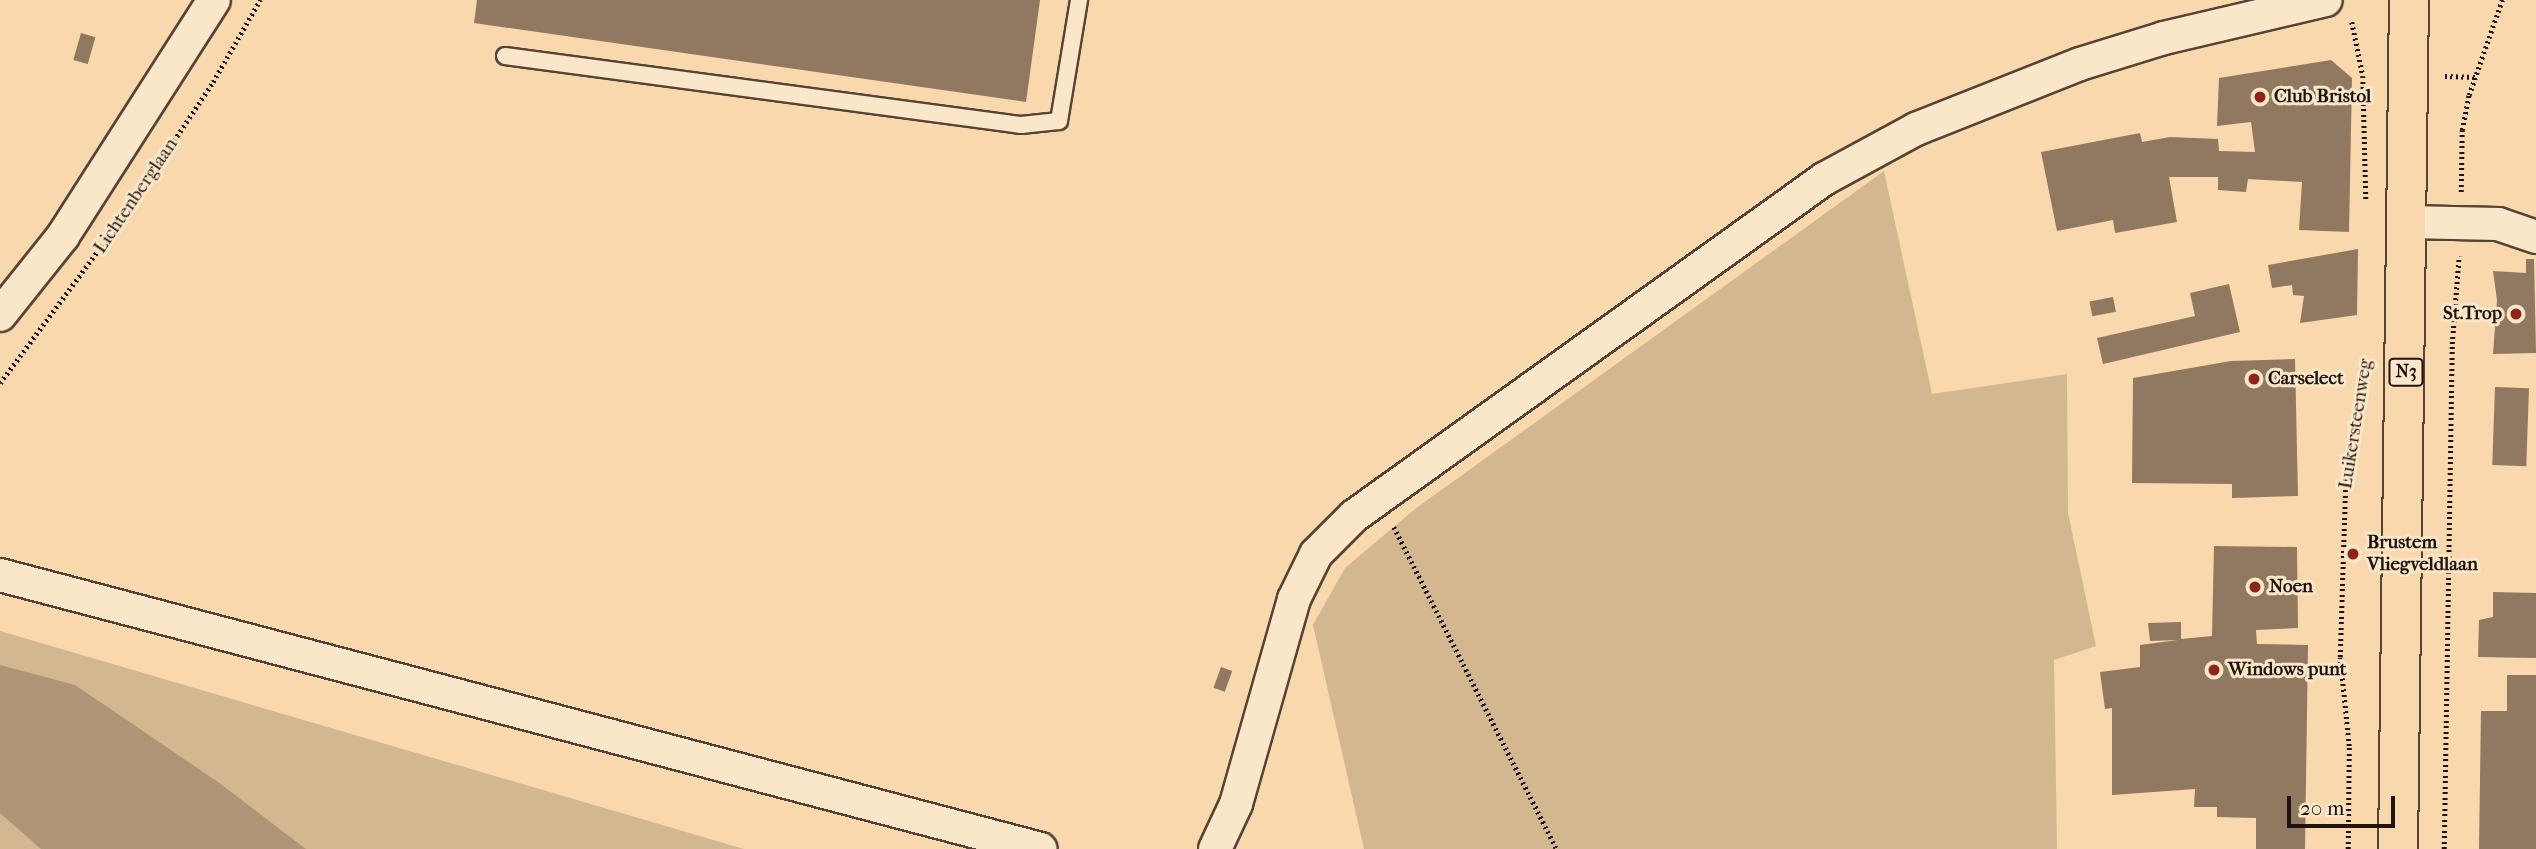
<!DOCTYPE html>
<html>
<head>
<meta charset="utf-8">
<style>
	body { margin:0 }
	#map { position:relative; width:2536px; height:849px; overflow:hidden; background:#f8d8ac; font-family:"IM FELL French Canon",serif }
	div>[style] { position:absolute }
	.green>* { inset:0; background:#d3b791 }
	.water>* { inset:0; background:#ae9576 }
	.building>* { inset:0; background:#907960; transform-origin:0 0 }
	.path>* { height:4.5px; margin-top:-2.25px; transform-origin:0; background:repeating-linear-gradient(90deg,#1f130d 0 2px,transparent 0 5.5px) }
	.roads { filter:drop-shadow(2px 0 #554435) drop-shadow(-2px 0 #554435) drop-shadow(0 2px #554435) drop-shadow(0 -2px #554435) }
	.service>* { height:16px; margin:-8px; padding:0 8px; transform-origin:8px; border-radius:8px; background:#fae6c9 }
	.minor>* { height:32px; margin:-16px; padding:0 16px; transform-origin:16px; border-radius:16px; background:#fae6c9 }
	.primary>* { height:38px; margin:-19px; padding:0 19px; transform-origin:19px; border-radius:19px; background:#f8d8ac }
	.dots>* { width:19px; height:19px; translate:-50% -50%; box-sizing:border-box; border:4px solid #fae6c9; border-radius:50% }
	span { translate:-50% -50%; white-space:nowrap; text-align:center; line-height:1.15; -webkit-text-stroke:6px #fae6c9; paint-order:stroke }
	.shield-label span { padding:2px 5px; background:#fae6c9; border:2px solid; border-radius:5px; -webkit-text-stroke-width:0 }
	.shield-label { font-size:18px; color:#1f130d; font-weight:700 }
	.poi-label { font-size:19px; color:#1f130d; font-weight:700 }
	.left { translate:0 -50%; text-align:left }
	.right { translate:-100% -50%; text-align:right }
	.street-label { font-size:19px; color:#1f130d }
	.scale { position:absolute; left:2287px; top:796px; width:108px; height:32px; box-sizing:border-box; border:4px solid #1f130d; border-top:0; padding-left:9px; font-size:21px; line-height:24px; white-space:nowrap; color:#1f130d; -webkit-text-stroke:5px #fae6c9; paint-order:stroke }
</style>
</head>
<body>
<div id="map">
	<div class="green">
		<div style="clip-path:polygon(1884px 171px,1932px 394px,2067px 374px,2068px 513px,2096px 646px,2054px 660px,2057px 849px,1364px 849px,1313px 625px,1345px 568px,1415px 509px)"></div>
		<div style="clip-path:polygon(0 631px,744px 849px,0 849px)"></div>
	</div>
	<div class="water">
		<div style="clip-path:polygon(0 665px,75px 685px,218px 782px,306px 849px,41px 849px,0 813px)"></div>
	</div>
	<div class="building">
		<div style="clip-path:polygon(477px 0,1040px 0,1026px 102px,474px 23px)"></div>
		<div style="left:81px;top:33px;width:15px;height:28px;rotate:16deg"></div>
		<div style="clip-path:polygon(2331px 60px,2352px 78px,2349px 232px,2299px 230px,2302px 182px,2248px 179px,2246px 192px,2218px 190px,2218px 177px,2169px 177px,2177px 222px,2115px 233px,2113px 220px,2057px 231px,2041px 152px,2140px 133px,2142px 142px,2170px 137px,2218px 139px,2219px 151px,2255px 152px,2251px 122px,2217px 126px,2219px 78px)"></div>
		<div style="clip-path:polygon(2358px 249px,2357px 315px,2300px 323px,2304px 296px,2293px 295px,2292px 285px,2272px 288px,2268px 265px)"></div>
		<div style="clip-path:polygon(2526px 259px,2534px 259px,2536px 353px,2493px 354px,2497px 300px,2493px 271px,2526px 273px)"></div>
		<div style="clip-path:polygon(2229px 284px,2240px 332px,2103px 364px,2097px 338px,2195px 316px,2190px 293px)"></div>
		<div style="left:2113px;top:297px;width:15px;height:24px;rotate:79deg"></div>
		<div style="clip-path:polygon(2295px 359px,2298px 496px,2232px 498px,2232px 484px,2132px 483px,2133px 378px,2231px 361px)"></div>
		<div style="left:2495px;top:387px;width:34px;height:78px;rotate:2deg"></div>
		<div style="clip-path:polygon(2214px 546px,2297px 547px,2298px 628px,2256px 630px,2257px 644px,2308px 645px,2305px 849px,2256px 849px,2256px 818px,2217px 817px,2217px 807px,2194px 807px,2195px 789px,2112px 795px,2112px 708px,2105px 709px,2100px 672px,2140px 667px,2140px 645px,2178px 640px,2150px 641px,2148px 623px,2181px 622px,2181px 639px,2212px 636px)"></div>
		<div style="clip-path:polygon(2493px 592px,2536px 593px,2536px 658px,2478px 657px,2479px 620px,2493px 617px)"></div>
		<div style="left:1221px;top:667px;width:12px;height:22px;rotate:20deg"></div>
		<div style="clip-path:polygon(2507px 675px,2536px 675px,2536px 849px,2479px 849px,2481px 711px,2507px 711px)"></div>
	</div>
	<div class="path">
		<div style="left:2352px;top:22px;width:55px;rotate:78.5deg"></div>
		<div style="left:2363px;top:76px;width:125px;rotate:88.6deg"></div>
		<div style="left:2445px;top:76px;width:31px;rotate:2deg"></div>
		<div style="left:2461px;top:192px;width:62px;rotate:-89.1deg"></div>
		<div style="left:2462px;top:130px;width:36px;rotate:-79deg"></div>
		<div style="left:2469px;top:95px;width:101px;rotate:-70.8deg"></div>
		<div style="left:0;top:383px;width:210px;rotate:-53.5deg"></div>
		<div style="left:125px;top:214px;width:159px;rotate:-56.3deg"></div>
		<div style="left:213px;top:82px;width:95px;rotate:-60.2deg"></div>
		<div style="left:1394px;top:527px;width:361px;rotate:63.2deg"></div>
		<div style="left:2348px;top:849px;width:103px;rotate:-89.4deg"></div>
		<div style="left:2349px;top:746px;width:89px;rotate:-95.8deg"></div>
		<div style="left:2340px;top:657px;width:190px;rotate:-88.2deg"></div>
		<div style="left:2346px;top:467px;width:78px;rotate:-76.7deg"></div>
		<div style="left:2444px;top:849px;width:505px;rotate:-89.09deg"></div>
		<div style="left:2452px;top:344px;width:88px;rotate:-85.5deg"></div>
	</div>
	<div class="roads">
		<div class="service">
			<div style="left:505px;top:56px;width:521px;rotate:7.62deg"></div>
			<div style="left:1021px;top:125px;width:38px;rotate:-6deg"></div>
			<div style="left:1059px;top:121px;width:123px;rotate:-80.6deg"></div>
		</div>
		<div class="minor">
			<div style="left:2408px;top:222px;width:90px;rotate:1.3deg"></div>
			<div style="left:2498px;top:224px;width:40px;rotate:18.9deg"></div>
			<div style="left:0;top:315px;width:101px;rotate:-51.4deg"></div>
			<div style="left:63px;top:236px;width:280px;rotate:-57.4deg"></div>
			<div style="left:0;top:575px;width:1076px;rotate:14.75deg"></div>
			<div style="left:1215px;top:849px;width:50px;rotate:-65deg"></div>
			<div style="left:1236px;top:804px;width:213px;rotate:-74.2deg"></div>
			<div style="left:1294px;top:599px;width:50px;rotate:-63.9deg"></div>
			<div style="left:1316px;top:554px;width:54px;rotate:-45deg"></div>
			<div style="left:1354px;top:516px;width:578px;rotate:-35.64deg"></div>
			<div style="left:1824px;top:179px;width:105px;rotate:-28.5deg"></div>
			<div style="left:1916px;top:129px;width:176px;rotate:-21.6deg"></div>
			<div style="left:2080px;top:64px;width:88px;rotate:-17.2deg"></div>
			<div style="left:2164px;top:38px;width:166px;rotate:-13.2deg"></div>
		</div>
		<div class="primary">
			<div style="left:2398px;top:849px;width:849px;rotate:-89.26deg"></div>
		</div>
	</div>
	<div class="dots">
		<div style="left:2260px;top:97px;background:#8f2418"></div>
		<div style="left:2516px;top:314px;background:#8f2418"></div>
		<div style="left:2254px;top:379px;background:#8f2418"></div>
		<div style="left:2353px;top:554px;background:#8f2418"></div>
		<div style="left:2255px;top:587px;background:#8f2418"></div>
		<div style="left:2214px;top:670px;background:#8f2418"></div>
	</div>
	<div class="shield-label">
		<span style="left:2406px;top:372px">N3</span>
	</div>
	<div class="poi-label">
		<span class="left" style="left:2274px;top:97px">Club Bristol</span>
		<span class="right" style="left:2502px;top:314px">St.Trop</span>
		<span class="left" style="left:2268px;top:379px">Carselect</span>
		<span class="left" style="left:2367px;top:554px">Brustem<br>Vliegveldlaan</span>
		<span class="left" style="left:2269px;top:587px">Noen</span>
		<span class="left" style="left:2228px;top:670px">Windows punt</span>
	</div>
	<div class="street-label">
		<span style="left:136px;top:196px;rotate:-56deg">Lichtenberglaan</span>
		<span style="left:2356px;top:424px;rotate:-81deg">Luikersteenweg</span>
	</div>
	<div class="scale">20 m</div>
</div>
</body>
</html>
